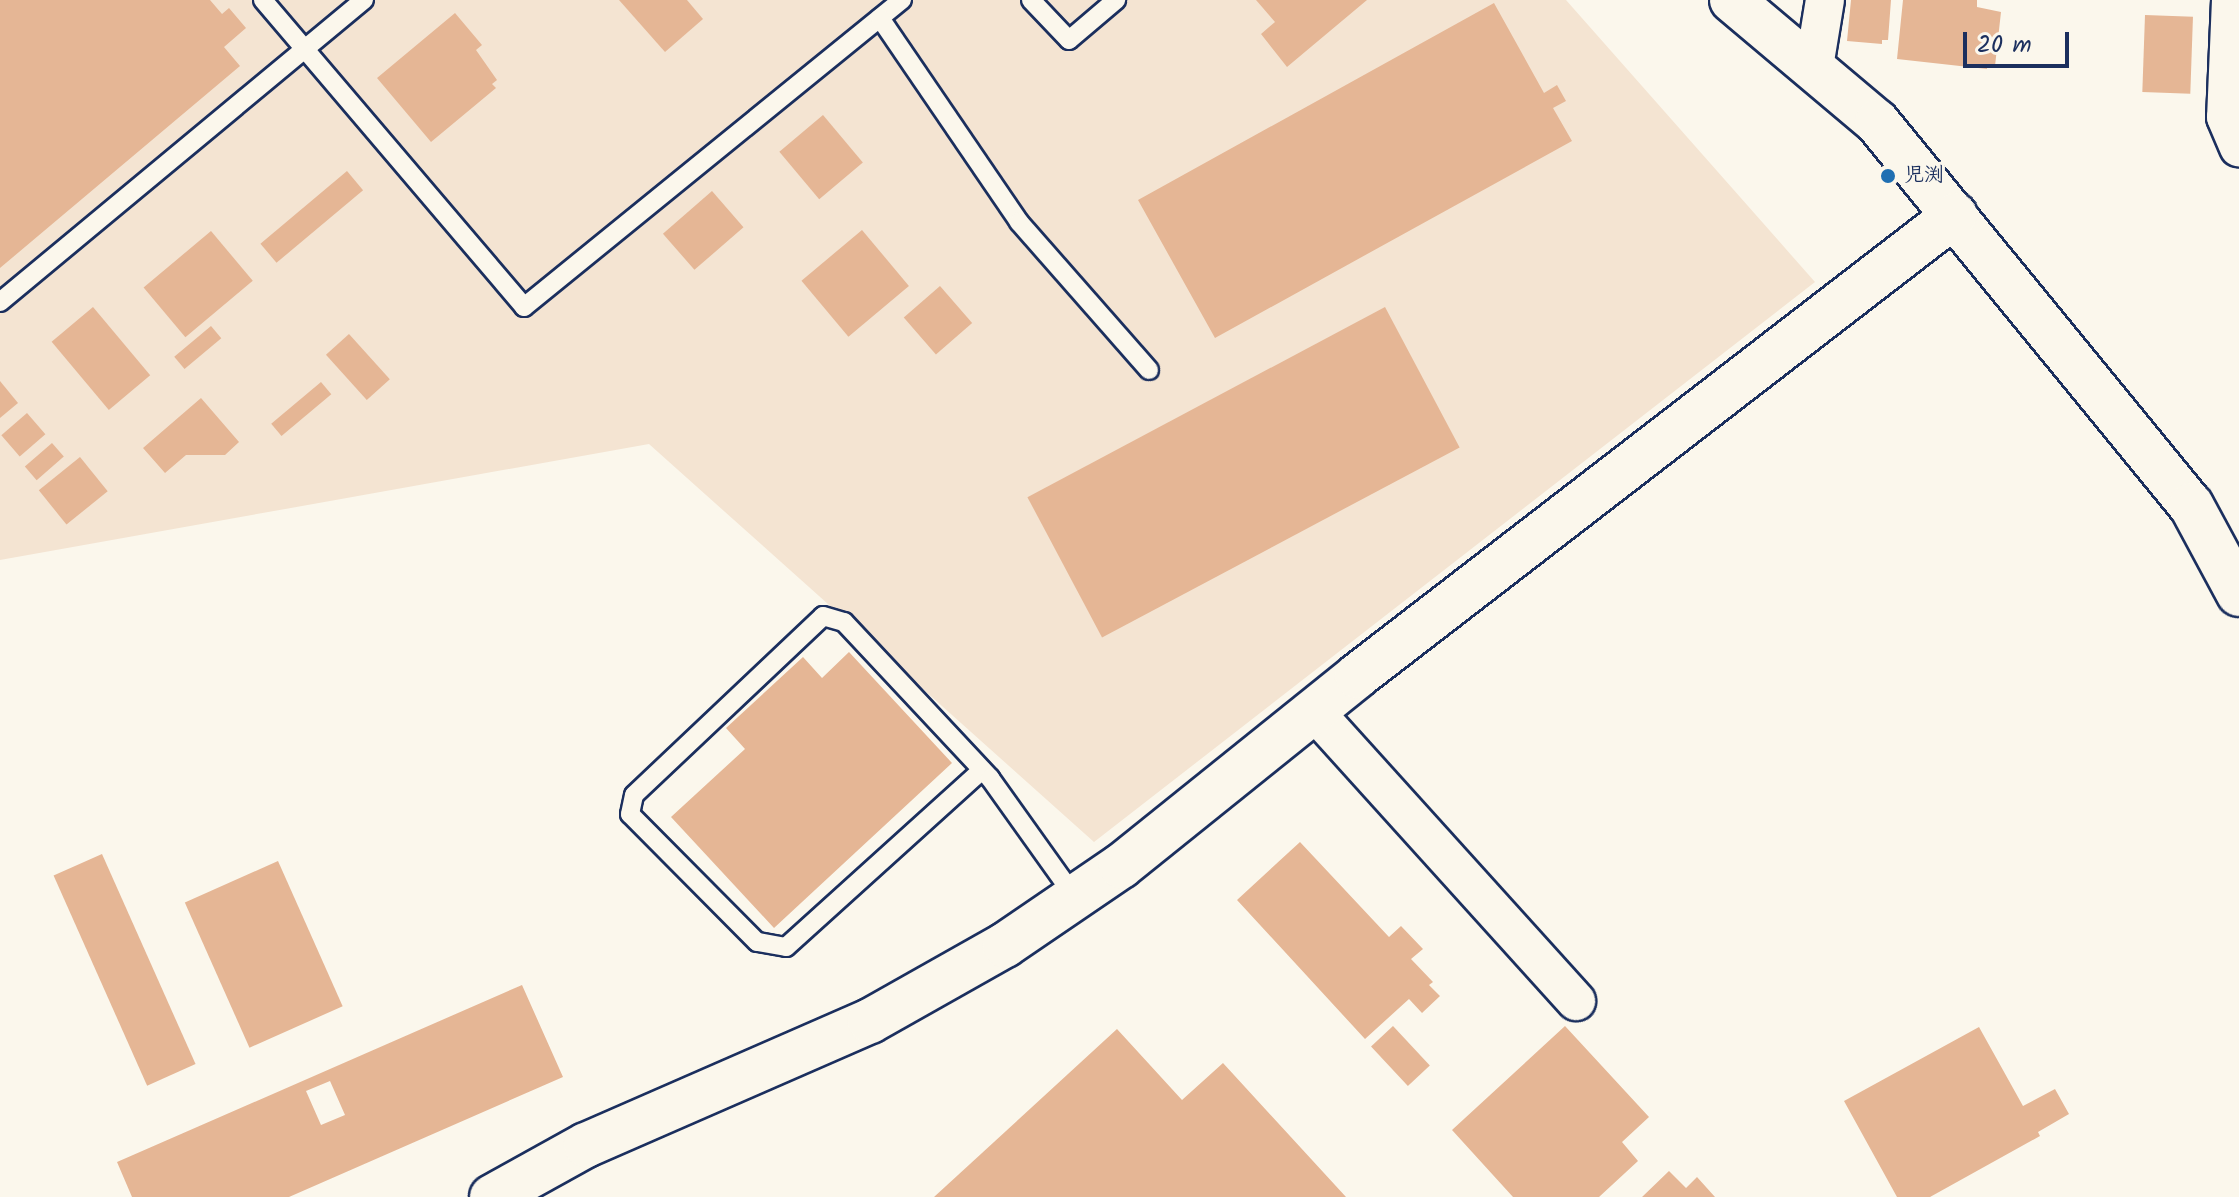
<!DOCTYPE html>
<html>
<head>
<meta charset="utf-8">
<style>
	body { margin:0 }
	#map { position:relative; width:2239px; height:1197px; overflow:hidden; background:#fbf7ec; font-family:Kalam,"Klee One",sans-serif }
	div>[style] { position:absolute }
	.built>* { inset:0; background:#f4e4d2 }
	.building>* { inset:0; background:#e5b695; transform-origin:0 0 }
	.roads { filter:drop-shadow(2px 0 #1b2f5e) drop-shadow(-2px 0 #1b2f5e) drop-shadow(0 2px #1b2f5e) drop-shadow(0 -2px #1b2f5e) }
	.service>* { height:18px; margin:-9px; padding:0 9px; transform-origin:9px; border-radius:9px; background:#fbf7ec }
	.minor>* { height:38px; margin:-19px; padding:0 19px; transform-origin:19px; border-radius:19px; background:#fbf7ec }
	.tertiary>* { height:44px; margin:-22px; padding:0 22px; transform-origin:22px; border-radius:22px; background:#fbf7ec }
	.dots>* { width:22px; height:22px; translate:-50% -50%; box-sizing:border-box; border:4px solid #fbf7ec; border-radius:50% }
	span { translate:-50% -50%; white-space:nowrap; text-align:center; line-height:1.15; -webkit-text-stroke:6px #fbf7ec; paint-order:stroke }
	.poi-label { font-size:20px; color:#1b2f5e; font-weight:700 }
	.left { translate:0 -50%; text-align:left }
	.scale { position:absolute; left:1963px; top:32px; width:106px; height:36px; box-sizing:border-box; border:4px solid #1b2f5e; border-top:0; padding-left:10px; font-size:24px; line-height:28px; white-space:nowrap; color:#1b2f5e; -webkit-text-stroke:6px #fbf7ec; paint-order:stroke }
</style>
</head>
<body>
<div id="map">
	<div class="built">
		<div style="clip-path:polygon(0 0,1566px 0,1815px 282px,1094px 842px,649px 444px,0 560px)"></div>
	</div>
	<div class="building">
		<div style="clip-path:polygon(0 0,210px 0,222px 14px,229px 8px,246px 28px,224px 47px,240px 66px,0 268px)"></div>
		<div style="clip-path:polygon(619px 0,687px 0,703px 19px,665px 52px)"></div>
		<div style="clip-path:polygon(1256px 0,1367px 0,1287px 67px,1261px 34px,1275px 22px)"></div>
		<div style="clip-path:polygon(1851px 0,1891px 0,1888px 40px,1882px 40px,1882px 44px,1847px 41px)"></div>
		<div style="clip-path:polygon(1903px 0,1977px 0,1977px 7px,2001px 12px,1995px 66px,1987px 65px,1987px 69px,1897px 59px)"></div>
		<div style="clip-path:polygon(1494px 3px,1544px 93px,1557px 85px,1566px 101px,1553px 108px,1572px 141px,1215px 338px,1138px 200px)"></div>
		<div style="clip-path:polygon(455px 13px,482px 45px,476px 50px,497px 80px,492px 84px,496px 88px,431px 142px,377px 78px)"></div>
		<div style="left:2145px;top:15px;width:48px;height:77px;rotate:2deg"></div>
		<div style="left:823px;top:115px;width:62px;height:57px;rotate:50deg"></div>
		<div style="left:347px;top:171px;width:25px;height:113px;rotate:50deg"></div>
		<div style="left:712px;top:191px;width:48px;height:65px;rotate:49deg"></div>
		<div style="left:862px;top:230px;width:73px;height:79px;rotate:50deg"></div>
		<div style="left:211px;top:231px;width:65px;height:88px;rotate:50deg"></div>
		<div style="left:940px;top:286px;width:49px;height:48px;rotate:49deg"></div>
		<div style="left:93px;top:307px;width:89px;height:54px;rotate:50deg"></div>
		<div style="left:1385px;top:307px;width:159px;height:405px;rotate:62deg"></div>
		<div style="left:211px;top:326px;width:16px;height:48px;rotate:50deg"></div>
		<div style="left:349px;top:334px;width:61px;height:31px;rotate:48deg"></div>
		<div style="clip-path:polygon(0 381px,18px 403px,0 418px)"></div>
		<div style="left:321px;top:382px;width:16px;height:65px;rotate:50deg"></div>
		<div style="clip-path:polygon(201px 398px,239px 442px,225px 455px,186px 455px,165px 473px,143px 448px)"></div>
		<div style="left:27px;top:413px;width:28px;height:34px;rotate:49deg"></div>
		<div style="left:52px;top:443px;width:18px;height:36px;rotate:49deg"></div>
		<div style="left:80px;top:457px;width:44px;height:53px;rotate:51deg"></div>
		<div style="clip-path:polygon(849px 652px,952px 763px,774px 928px,671px 817px,745px 749px,726px 728px,803px 657px,822px 678px)"></div>
		<div style="clip-path:polygon(1300px 842px,1389px 937px,1401px 926px,1423px 949px,1411px 959px,1433px 982px,1429px 985px,1440px 996px,1422px 1013px,1409px 999px,1365px 1039px,1237px 900px)"></div>
		<div style="left:102px;top:854px;width:230px;height:53px;rotate:66deg"></div>
		<div style="left:278px;top:861px;width:159px;height:102px;rotate:66deg"></div>
		<div style="clip-path:polygon(evenodd,522px 985px,563px 1077px,289px 1197px,132px 1197px,117px 1162px,522px 985px,330px 1081px,345px 1115px,321px 1125px,306px 1091px,330px 1081px)"></div>
		<div style="left:1393px;top:1026px;width:54px;height:30px;rotate:47deg"></div>
		<div style="clip-path:polygon(1565px 1026px,1649px 1117px,1622px 1142px,1638px 1161px,1599px 1197px,1513px 1197px,1452px 1130px)"></div>
		<div style="clip-path:polygon(1979px 1027px,2023px 1106px,2055px 1089px,2069px 1114px,2038px 1132px,2040px 1136px,1930px 1197px,1897px 1197px,1844px 1101px)"></div>
		<div style="clip-path:polygon(1117px 1029px,1182px 1100px,1223px 1063px,1346px 1197px,934px 1197px)"></div>
		<div style="clip-path:polygon(1669px 1171px,1686px 1188px,1697px 1177px,1715px 1197px,1642px 1197px)"></div>
	</div>
	<div class="roads">
		<div class="service">
			<div style="left:263px;top:0;width:403px;rotate:49.6deg"></div>
			<div style="left:524px;top:307px;width:487px;rotate:-39.1deg"></div>
			<div style="left:1031px;top:0;width:55px;rotate:46.5deg"></div>
			<div style="left:1069px;top:40px;width:62px;rotate:-40.4deg"></div>
			<div style="left:880px;top:18px;width:247px;rotate:55.7deg"></div>
			<div style="left:1019px;top:222px;width:197px;rotate:48.7deg"></div>
			<div style="left:0;top:302px;width:473px;rotate:-39.7deg"></div>
			<div style="left:982px;top:770px;width:264px;rotate:137.9deg"></div>
			<div style="left:786px;top:947px;width:29px;rotate:-170deg"></div>
			<div style="left:757px;top:942px;width:180px;rotate:-134.8deg"></div>
			<div style="left:630px;top:814px;width:19px;rotate:-78deg"></div>
			<div style="left:634px;top:795px;width:260px;rotate:-43.4deg"></div>
			<div style="left:823px;top:616px;width:22px;rotate:16deg"></div>
			<div style="left:844px;top:622px;width:214px;rotate:46.9deg"></div>
			<div style="left:990px;top:778px;width:146px;rotate:54.5deg"></div>
		</div>
		<div class="minor">
			<div style="left:2231px;top:0;width:117px;rotate:92.4deg"></div>
			<div style="left:2226px;top:117px;width:33px;rotate:67deg"></div>
			<div style="left:1814px;top:67px;width:68px;rotate:-80.7deg"></div>
			<div style="left:1314px;top:711px;width:391px;rotate:47.9deg"></div>
		</div>
		<div class="tertiary">
			<div style="left:1732px;top:0;width:189px;rotate:40.1deg"></div>
			<div style="left:1877px;top:122px;width:495px;rotate:50.7deg"></div>
			<div style="left:2191px;top:505px;width:101px;rotate:61.7deg"></div>
			<div style="left:492px;top:1197px;width:107px;rotate:-29deg"></div>
			<div style="left:586px;top:1145px;width:310px;rotate:-23.6deg"></div>
			<div style="left:870px;top:1021px;width:155px;rotate:-29.4deg"></div>
			<div style="left:1005px;top:945px;width:140px;rotate:-34.3deg"></div>
			<div style="left:1121px;top:866px;width:303px;rotate:-38.8deg"></div>
			<div style="left:1357px;top:676px;width:755px;rotate:-37.63deg"></div>
		</div>
	</div>
	<div class="dots">
		<div style="left:1888px;top:176px;background:#1f6fb2"></div>
	</div>
	<div class="poi-label">
		<span class="left" style="left:1904px;top:176px">児渕</span>
	</div>
	<div class="scale">20 m</div>
</div>
</body>
</html>
